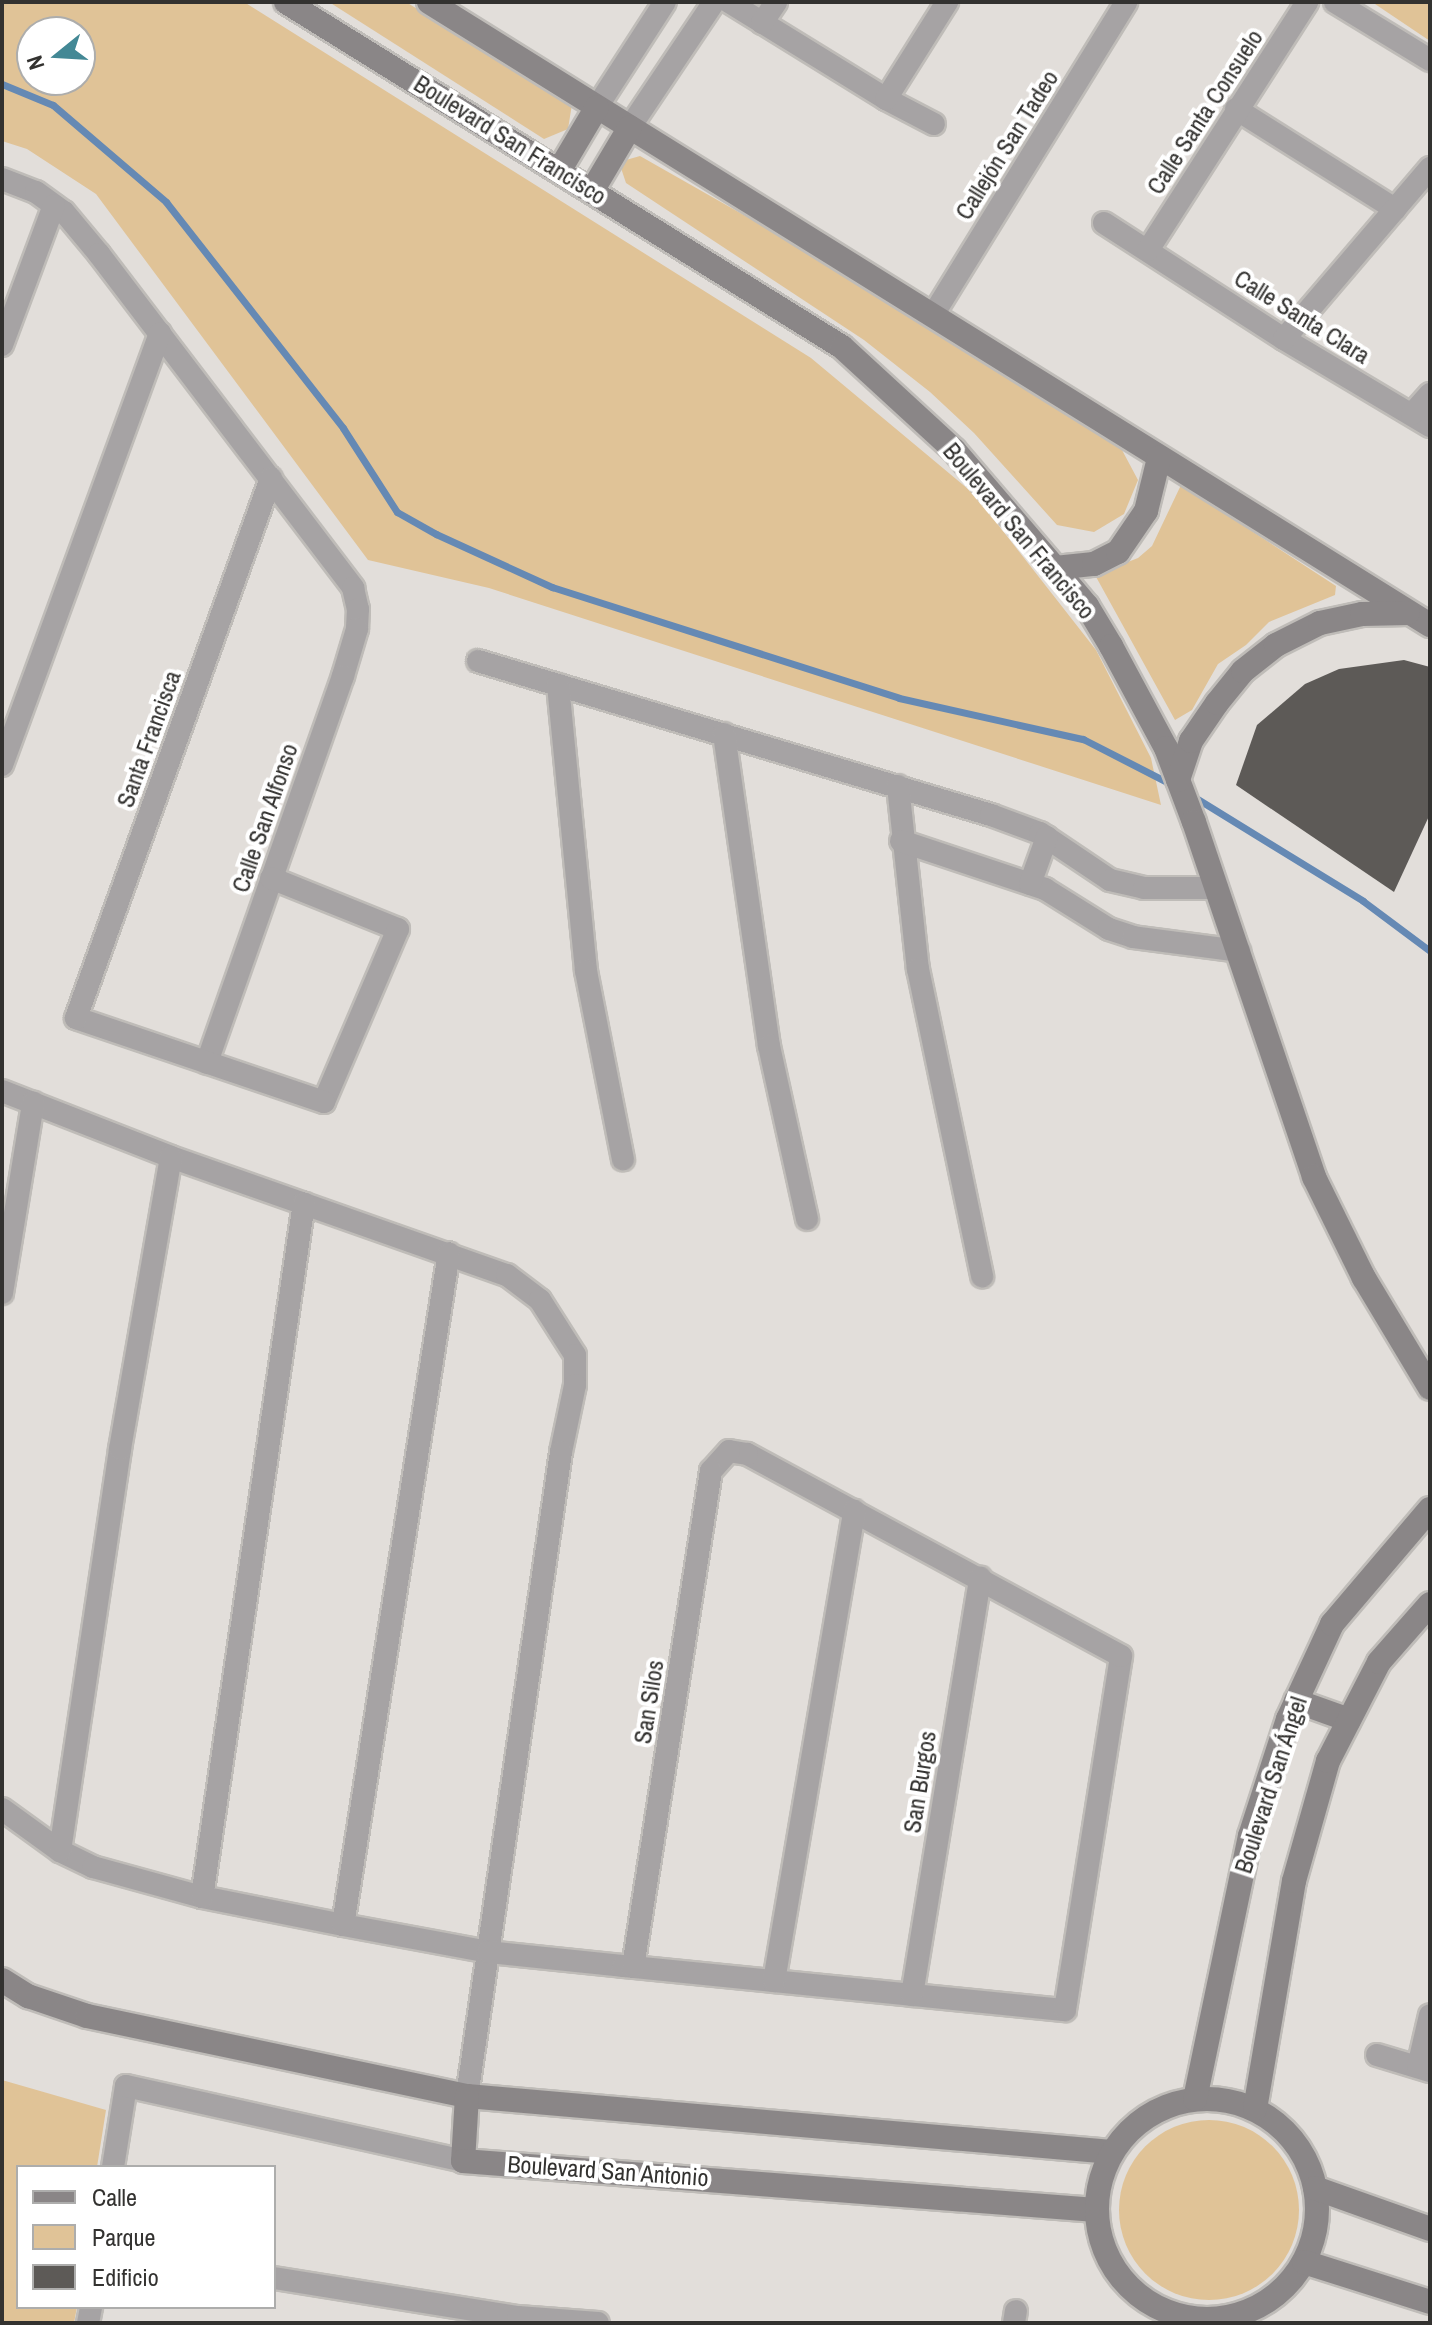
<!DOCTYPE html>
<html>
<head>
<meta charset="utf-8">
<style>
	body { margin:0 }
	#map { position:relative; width:1432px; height:2325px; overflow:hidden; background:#e2deda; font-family:"Archivo Narrow",sans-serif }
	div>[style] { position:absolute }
	.green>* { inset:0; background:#e0c397 }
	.round { border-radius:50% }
	.stream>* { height:7px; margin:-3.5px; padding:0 3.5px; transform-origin:3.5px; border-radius:3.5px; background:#6589b4 }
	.building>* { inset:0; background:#5d5a57 }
	.roads { filter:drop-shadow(2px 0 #bfbcb8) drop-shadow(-2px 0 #bfbcb8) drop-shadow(0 2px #bfbcb8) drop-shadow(0 -2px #bfbcb8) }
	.street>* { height:22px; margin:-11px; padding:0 11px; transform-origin:11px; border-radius:11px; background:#a6a3a4 }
	.secondary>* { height:24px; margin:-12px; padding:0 12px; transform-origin:12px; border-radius:12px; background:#8a8687 }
	.secondary>.ring { margin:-12px; padding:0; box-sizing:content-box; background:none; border:24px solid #8a8687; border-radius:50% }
	span { translate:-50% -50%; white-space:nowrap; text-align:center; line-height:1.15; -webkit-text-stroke:8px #fff; paint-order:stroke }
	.street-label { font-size:24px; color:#333230 }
	.frame { position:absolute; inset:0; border:4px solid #333230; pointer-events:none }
	.legend { position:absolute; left:16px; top:2165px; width:260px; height:144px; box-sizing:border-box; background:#fff; border:2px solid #adadac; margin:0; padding:10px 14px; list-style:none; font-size:24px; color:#333230 }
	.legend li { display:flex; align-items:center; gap:16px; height:40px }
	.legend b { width:40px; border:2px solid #adadac }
	.north { position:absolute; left:16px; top:16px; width:80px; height:80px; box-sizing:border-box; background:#fff; border:2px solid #adadac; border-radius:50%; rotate:252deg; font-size:22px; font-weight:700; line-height:32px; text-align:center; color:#333230 }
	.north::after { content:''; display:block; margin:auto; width:28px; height:36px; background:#438895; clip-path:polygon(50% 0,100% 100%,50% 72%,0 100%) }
</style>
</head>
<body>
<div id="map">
	<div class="green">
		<div style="clip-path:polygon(evenodd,2px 2px,244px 2px,811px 358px,974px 494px,1096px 650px,1151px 758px,1161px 805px,489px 588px,368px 560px,96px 194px,27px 149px,2px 141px,2px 2px,80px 32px,80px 80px,32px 80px,32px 32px,80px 32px)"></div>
		<div style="clip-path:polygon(329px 2px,406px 2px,572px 104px,568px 129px,544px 139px)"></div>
		<div style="clip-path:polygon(1372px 2px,1430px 2px,1430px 41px)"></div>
		<div style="clip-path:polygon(640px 156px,856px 279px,1122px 450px,1138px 480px,1124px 514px,1094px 532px,1057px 525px,974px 433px,930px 392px,864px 340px,626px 183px,619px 162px)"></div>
		<div style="clip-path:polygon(1181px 485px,1336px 586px,1335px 595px,1269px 622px,1246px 645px,1218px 664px,1192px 710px,1175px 720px,1095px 575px,1138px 558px,1152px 546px)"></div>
		<div style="clip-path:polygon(2px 2080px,106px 2110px,97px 2167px,18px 2167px,18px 2307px,77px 2307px,74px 2323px,2px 2323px)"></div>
		<div class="round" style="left:1119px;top:2120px;width:180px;height:180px"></div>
	</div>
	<div class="stream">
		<div style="left:2px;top:84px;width:55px;rotate:22.4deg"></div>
		<div style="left:53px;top:105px;width:149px;rotate:40.6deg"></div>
		<div style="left:166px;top:202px;width:287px;rotate:51.9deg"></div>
		<div style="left:343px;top:428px;width:100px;rotate:57.3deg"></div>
		<div style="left:397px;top:512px;width:45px;rotate:29.4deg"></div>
		<div style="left:436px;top:534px;width:128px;rotate:24.6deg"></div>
		<div style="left:552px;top:587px;width:364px;rotate:17.7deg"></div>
		<div style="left:899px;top:698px;width:189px;rotate:12.6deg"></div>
		<div style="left:1083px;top:739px;width:101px;rotate:27.1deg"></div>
		<div style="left:1191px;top:795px;width:202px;rotate:31.6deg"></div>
		<div style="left:1363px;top:901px;width:84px;rotate:36.7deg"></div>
	</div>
	<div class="building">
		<div style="clip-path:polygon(1404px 660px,1430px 667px,1430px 814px,1394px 892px,1236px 785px,1257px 725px,1305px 684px,1339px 669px)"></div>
	</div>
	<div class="roads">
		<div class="street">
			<div style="left:729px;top:2px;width:185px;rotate:31.7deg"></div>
			<div style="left:886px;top:99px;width:54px;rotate:27.5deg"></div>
			<div style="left:1335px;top:2px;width:111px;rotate:31.4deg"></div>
			<div style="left:762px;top:23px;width:25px;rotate:-56deg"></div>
			<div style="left:886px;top:99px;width:115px;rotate:-57.8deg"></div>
			<div style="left:597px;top:107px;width:125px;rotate:-57.1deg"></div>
			<div style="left:1236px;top:109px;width:188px;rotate:32.2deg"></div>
			<div style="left:630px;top:127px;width:151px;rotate:-56.1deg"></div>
			<div style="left:2px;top:179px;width:36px;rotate:21deg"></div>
			<div style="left:36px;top:192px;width:34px;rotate:36deg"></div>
			<div style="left:64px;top:212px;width:55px;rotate:50.2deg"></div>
			<div style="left:99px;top:254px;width:420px;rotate:52.7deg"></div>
			<div style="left:353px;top:588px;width:22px;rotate:77deg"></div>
			<div style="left:358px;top:609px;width:20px;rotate:93deg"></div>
			<div style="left:357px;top:629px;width:49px;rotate:106.6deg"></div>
			<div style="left:343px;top:676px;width:410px;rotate:109.4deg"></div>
			<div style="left:1104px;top:223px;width:214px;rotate:32.8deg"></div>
			<div style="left:1284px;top:339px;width:170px;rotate:30.8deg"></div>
			<div style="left:1148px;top:250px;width:295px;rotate:-57.3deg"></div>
			<div style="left:933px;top:315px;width:368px;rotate:-58.3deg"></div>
			<div style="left:1284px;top:339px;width:225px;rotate:-49.5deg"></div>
			<div style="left:2px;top:345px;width:149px;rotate:-69.6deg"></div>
			<div style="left:1412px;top:414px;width:27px;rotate:-48deg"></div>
			<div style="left:478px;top:661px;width:536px;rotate:16.71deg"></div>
			<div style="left:991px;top:815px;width:52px;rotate:20.2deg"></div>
			<div style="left:1040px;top:833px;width:84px;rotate:33.9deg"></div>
			<div style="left:1110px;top:880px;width:35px;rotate:13deg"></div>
			<div style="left:1144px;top:888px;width:73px"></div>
			<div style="left:558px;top:685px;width:287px;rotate:84.4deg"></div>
			<div style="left:586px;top:971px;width:192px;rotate:78.9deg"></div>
			<div style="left:724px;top:734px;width:315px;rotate:81.8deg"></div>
			<div style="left:769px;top:1046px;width:177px;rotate:77.6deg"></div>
			<div style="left:2px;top:765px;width:460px;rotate:-69.9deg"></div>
			<div style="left:898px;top:786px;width:184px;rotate:83.8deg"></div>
			<div style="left:918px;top:969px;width:314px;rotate:78.2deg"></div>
			<div style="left:901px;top:841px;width:152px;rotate:18.4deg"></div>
			<div style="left:1045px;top:889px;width:75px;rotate:32deg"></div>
			<div style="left:1109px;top:929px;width:25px;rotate:18deg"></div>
			<div style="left:1133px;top:937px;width:107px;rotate:7.5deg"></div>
			<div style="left:271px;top:878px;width:137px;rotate:21.9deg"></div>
			<div style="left:398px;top:929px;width:188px;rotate:113.2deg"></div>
			<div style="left:324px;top:1102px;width:262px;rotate:-161.3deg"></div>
			<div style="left:76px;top:1018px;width:574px;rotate:-70.14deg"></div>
			<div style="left:1030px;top:884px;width:50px;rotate:-70.1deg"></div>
			<div style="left:2px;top:1091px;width:181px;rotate:21.3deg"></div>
			<div style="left:171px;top:1157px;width:356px;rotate:19.4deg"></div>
			<div style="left:507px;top:1275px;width:41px;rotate:37.1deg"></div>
			<div style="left:540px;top:1300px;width:65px;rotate:57.5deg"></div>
			<div style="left:575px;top:1355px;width:30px;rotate:90deg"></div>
			<div style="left:575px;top:1385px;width:68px;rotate:101.8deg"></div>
			<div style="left:561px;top:1452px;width:651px;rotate:98.3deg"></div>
			<div style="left:2px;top:1293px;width:193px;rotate:-80.7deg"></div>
			<div style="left:2px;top:1809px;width:72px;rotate:35.9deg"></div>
			<div style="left:60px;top:1851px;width:37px;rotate:26deg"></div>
			<div style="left:93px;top:1867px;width:113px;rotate:15.4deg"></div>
			<div style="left:202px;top:1897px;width:144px;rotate:11.2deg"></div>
			<div style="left:343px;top:1925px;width:147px;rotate:10.5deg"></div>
			<div style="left:488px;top:1952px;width:136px;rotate:5.9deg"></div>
			<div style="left:623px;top:1966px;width:444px;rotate:5.7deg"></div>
			<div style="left:1065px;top:2010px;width:358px;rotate:-81deg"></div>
			<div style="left:1121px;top:1656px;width:425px;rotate:-151.6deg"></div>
			<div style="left:747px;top:1454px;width:18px;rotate:-171deg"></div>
			<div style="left:729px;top:1451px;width:27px;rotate:132deg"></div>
			<div style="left:711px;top:1471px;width:502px;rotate:98.94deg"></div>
			<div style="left:60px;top:1851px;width:406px;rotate:-81.5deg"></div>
			<div style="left:120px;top:1449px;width:296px;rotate:-80.1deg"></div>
			<div style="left:202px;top:1897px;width:701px;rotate:-81.64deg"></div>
			<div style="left:343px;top:1925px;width:680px;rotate:-81.04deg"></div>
			<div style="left:774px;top:1981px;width:477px;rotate:-80.3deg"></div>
			<div style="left:912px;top:1995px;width:423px;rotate:-80.7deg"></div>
			<div style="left:1377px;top:2055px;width:55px;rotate:16.8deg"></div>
			<div style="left:1418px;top:2067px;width:53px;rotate:-77deg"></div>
			<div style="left:113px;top:2167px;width:82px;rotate:-80.9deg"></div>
			<div style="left:126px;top:2086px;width:345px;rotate:12.5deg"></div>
			<div style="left:274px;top:2278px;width:247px;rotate:9.1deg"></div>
			<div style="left:518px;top:2317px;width:80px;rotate:4.3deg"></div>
			<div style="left:88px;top:2323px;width:16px;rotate:-79deg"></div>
			<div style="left:1014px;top:2323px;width:12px;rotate:-81deg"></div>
			<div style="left:1171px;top:2323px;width:9px;rotate:-77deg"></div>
			<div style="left:1236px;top:2323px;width:7px;rotate:-82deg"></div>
		</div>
		<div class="secondary">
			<div style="left:286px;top:2px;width:654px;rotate:31.82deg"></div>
			<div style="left:842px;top:347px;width:152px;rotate:42.6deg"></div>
			<div style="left:954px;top:450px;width:155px;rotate:49.4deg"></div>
			<div style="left:1055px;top:568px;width:50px;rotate:49.9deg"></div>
			<div style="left:1087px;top:606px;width:47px;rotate:59deg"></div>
			<div style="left:1111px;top:646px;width:116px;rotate:61.7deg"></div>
			<div style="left:1166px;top:748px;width:79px;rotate:69.3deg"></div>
			<div style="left:1194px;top:822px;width:375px;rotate:71.3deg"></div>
			<div style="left:1314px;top:1177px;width:113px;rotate:63.7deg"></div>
			<div style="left:1364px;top:1278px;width:128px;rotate:59deg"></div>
			<div style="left:429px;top:2px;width:1179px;rotate:31.9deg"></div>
			<div style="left:559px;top:171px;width:74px;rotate:-59.3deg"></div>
			<div style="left:592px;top:191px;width:74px;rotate:-59.3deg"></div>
			<div style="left:1055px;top:568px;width:39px;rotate:-6deg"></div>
			<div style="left:1094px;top:564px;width:27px;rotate:-27deg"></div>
			<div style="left:1118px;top:552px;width:50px;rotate:-55.7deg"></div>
			<div style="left:1146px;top:511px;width:55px;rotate:-76.2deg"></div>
			<div style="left:1178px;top:780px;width:41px;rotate:-71.6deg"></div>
			<div style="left:1191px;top:741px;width:46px;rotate:-55.6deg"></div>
			<div style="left:1217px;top:703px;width:41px;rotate:-50.9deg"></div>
			<div style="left:1243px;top:671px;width:42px;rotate:-38.2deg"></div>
			<div style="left:1276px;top:645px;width:49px;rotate:-26.6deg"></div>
			<div style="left:1320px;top:623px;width:43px;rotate:-12.1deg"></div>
			<div style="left:1362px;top:614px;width:46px;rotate:-1.2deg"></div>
			<div style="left:1296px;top:1701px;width:56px;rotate:19.7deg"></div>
			<div style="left:2px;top:1980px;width:31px;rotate:32deg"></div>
			<div style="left:28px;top:1996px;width:62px;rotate:18.7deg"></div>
			<div style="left:87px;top:2016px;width:388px;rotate:11.9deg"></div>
			<div style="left:467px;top:2096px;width:647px;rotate:4.96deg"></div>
			<div style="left:467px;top:2096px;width:65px;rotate:93.5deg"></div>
			<div style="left:463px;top:2161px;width:635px;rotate:4.43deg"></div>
			<div class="ring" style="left:1097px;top:2099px;width:196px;height:196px"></div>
			<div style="left:1195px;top:2099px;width:269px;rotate:-78.2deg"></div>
			<div style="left:1250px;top:1836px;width:123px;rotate:-72deg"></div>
			<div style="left:1288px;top:1719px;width:105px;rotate:-65.1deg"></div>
			<div style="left:1332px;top:1624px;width:151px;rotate:-49.6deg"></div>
			<div style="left:1255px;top:2109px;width:231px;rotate:-80.3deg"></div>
			<div style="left:1294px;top:1881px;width:125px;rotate:-74.2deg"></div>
			<div style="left:1328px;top:1761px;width:111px;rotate:-62.7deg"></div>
			<div style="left:1379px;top:1662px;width:77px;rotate:-48.7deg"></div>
			<div style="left:1315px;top:2188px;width:122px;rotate:19.6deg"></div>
			<div style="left:1304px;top:2262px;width:132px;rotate:17.6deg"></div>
		</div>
	</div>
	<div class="street-label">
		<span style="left:1205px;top:112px;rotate:-57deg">Calle Santa Consuelo</span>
		<span style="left:510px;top:140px;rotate:32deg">Boulevard San Francisco</span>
		<span style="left:1007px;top:145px;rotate:-58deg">Callejón San Tadeo</span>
		<span style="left:1302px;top:317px;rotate:32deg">Calle Santa Clara</span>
		<span style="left:1019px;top:531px;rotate:50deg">Boulevard San Francisco</span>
		<span style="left:149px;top:739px;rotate:-70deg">Santa Francisca</span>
		<span style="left:265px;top:818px;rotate:-71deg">Calle San Alfonso</span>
		<span style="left:649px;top:1702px;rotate:-81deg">San Silos</span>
		<span style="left:920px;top:1782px;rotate:-81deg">San Burgos</span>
		<span style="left:1271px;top:1785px;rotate:-72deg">Boulevard San Ángel</span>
		<span style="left:608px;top:2171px;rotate:4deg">Boulevard San Antonio</span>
	</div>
	<div class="frame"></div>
	<ul class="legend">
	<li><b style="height:10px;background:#8a8687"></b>Calle</li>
	<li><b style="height:22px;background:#e0c397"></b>Parque</li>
	<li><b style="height:22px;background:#5d5a57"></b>Edificio</li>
	</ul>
	<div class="north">N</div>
</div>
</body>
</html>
